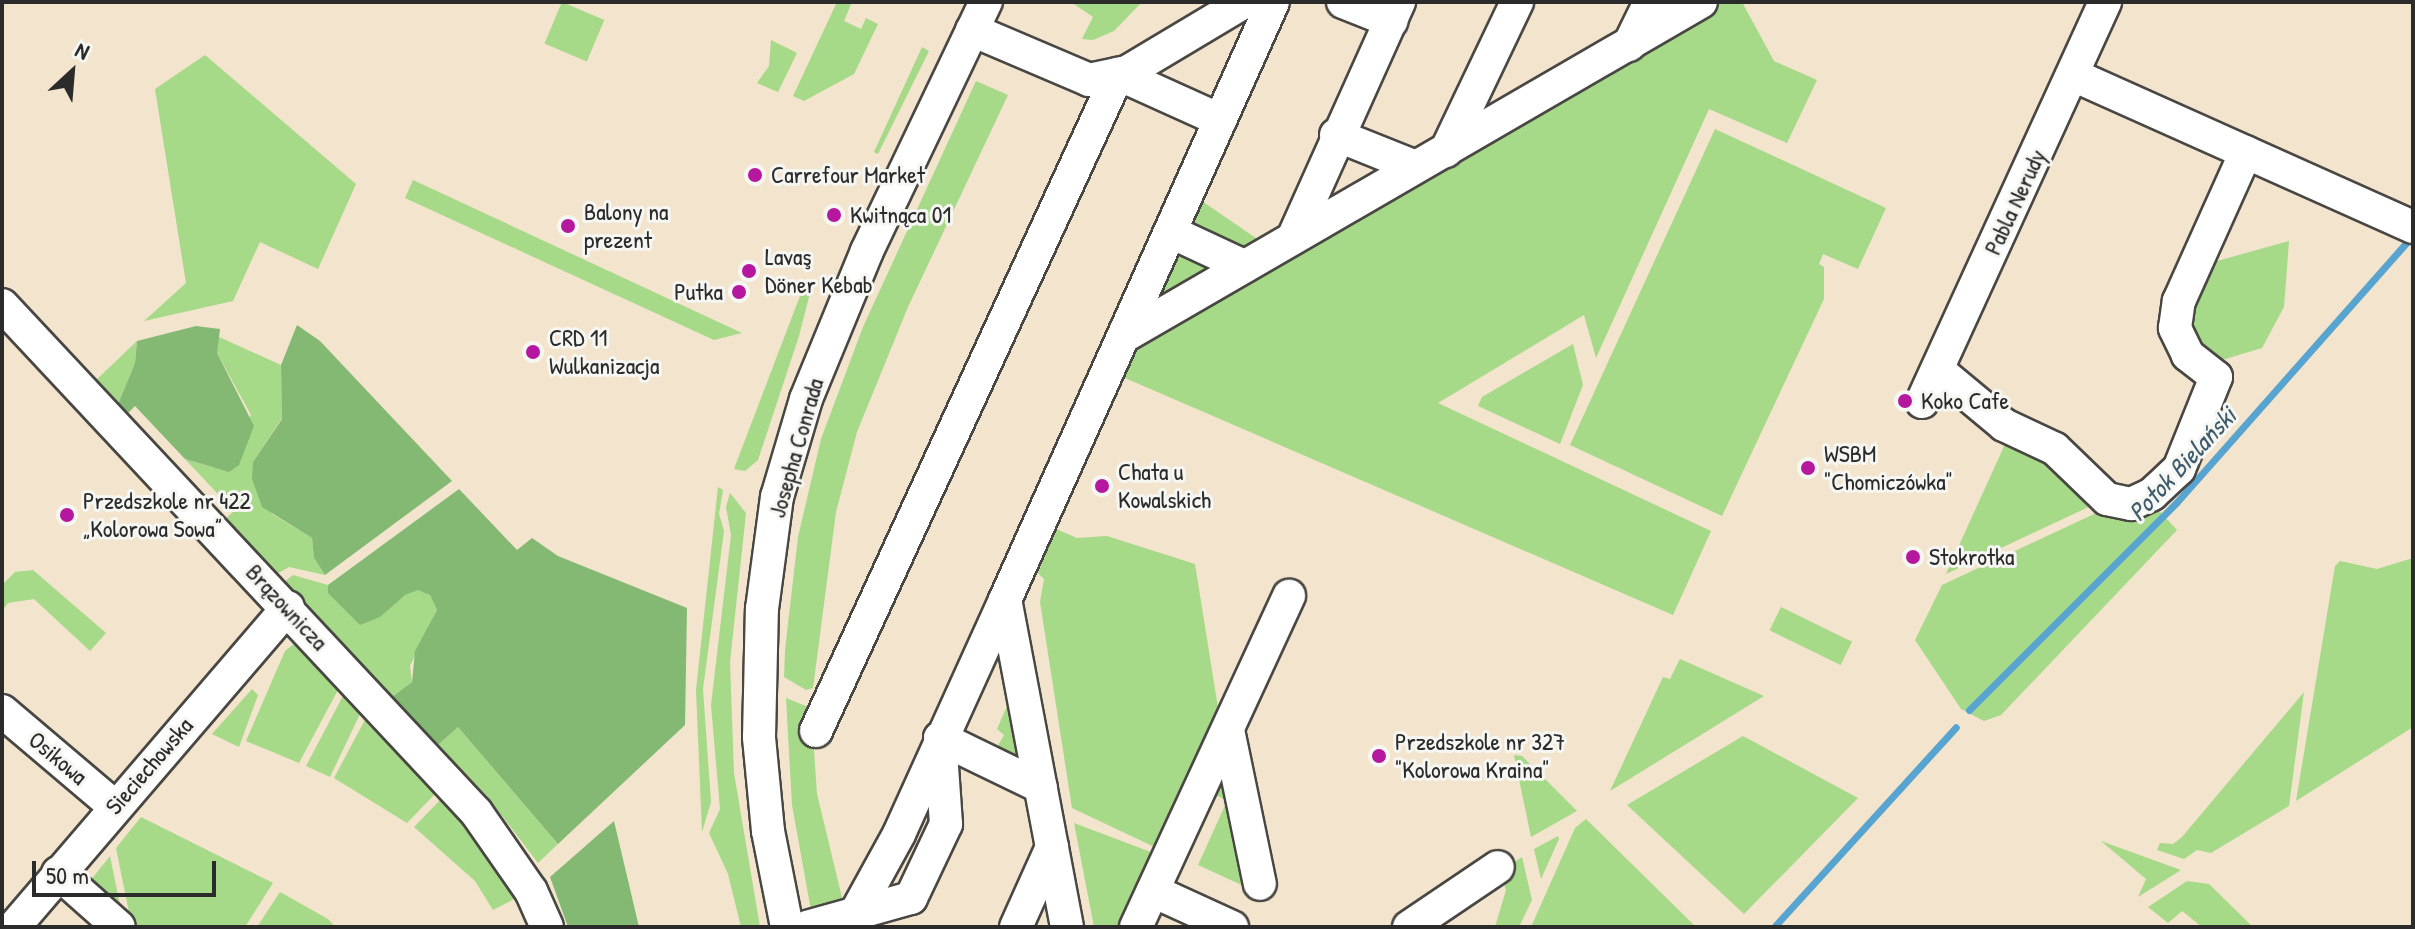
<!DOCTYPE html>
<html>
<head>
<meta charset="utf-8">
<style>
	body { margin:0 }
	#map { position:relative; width:2415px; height:929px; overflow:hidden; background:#f3e4cd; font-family:"Patrick Hand",sans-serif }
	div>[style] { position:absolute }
	.green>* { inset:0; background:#a6d988; transform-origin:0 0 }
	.forest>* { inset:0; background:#84b974 }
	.stream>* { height:7px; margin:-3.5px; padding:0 3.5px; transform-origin:3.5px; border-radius:3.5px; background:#58a4d1 }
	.roads { filter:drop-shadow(2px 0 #494743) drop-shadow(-2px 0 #494743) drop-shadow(0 2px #494743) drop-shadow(0 -2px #494743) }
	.minor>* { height:32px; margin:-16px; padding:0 16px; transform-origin:16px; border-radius:16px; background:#fff }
	.dots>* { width:22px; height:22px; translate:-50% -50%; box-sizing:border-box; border:4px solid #f6f6f2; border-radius:50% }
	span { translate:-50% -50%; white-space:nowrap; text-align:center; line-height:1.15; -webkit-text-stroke:6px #f6f6f2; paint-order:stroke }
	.poi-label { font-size:24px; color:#2b2b2b }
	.left { translate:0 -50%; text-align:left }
	.right { translate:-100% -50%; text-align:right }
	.street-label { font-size:24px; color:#2b2b2b }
	.water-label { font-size:26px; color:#3d5b6d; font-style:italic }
	.frame { position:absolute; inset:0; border:4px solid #2b2b2b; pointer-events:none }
	.north { position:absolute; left:32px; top:32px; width:80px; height:80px; -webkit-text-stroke:6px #f6f6f2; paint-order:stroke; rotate:26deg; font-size:22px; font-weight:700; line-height:32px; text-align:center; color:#2b2b2b }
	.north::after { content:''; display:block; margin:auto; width:28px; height:36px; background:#2b2b2b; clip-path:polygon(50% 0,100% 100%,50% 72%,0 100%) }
	.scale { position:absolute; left:32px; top:861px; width:184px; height:36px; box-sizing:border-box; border:4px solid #2b2b2b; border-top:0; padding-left:10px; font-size:24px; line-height:28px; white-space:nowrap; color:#2b2b2b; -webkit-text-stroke:6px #f6f6f2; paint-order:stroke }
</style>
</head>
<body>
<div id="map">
	<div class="green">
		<div style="left:562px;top:2px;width:46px;height:45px;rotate:23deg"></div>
		<div style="clip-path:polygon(837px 2px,852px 2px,844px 21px,861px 29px,866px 18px,878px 24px,854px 74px,804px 101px,793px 96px)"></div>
		<div style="clip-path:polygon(1071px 2px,1142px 2px,1114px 31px,1093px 40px,1082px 39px,1093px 17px)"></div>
		<div style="clip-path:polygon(1721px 2px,1742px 2px,1774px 61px,1817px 80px,1787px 143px,1709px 109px,1596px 358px,1584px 315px,1438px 403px,1711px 531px,1673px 615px,1118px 375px,1131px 347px)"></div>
		<div style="clip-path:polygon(771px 40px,797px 53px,778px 92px,757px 83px,769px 66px)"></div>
		<div style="clip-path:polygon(922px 47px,929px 51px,878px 154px,874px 152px)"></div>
		<div style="clip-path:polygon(205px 55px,356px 184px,318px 269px,260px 242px,233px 301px,144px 321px,186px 283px,155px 89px)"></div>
		<div style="clip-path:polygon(976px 81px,1008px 95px,908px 307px,857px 432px,836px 512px,813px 688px,806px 690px,784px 677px,785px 650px,798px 537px,821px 439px,863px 327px)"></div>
		<div style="clip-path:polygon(1715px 129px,1886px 208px,1858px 269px,1823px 254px,1819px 264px,1824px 267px,1824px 299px,1722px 516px,1570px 445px)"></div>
		<div style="clip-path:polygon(413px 180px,742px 333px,714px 340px,405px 198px)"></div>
		<div style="clip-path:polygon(1196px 197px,1266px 245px,1250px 254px,1188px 227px)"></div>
		<div style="clip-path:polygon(2289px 241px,2284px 307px,2262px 348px,2222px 360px,2192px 334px,2190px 305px,2210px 263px)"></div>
		<div style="clip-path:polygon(1176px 242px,1220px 268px,1153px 312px)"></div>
		<div style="clip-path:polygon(803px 288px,811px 289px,799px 336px,758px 460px,745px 471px,734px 469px)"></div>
		<div style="clip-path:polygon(217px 336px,281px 365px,282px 418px,253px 462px,272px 514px,312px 538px,314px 558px,325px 575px,289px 567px,275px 575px,223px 521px,234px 511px,185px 459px,215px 468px,251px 415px,217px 353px)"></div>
		<div style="clip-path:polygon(137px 341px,135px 363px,116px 409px,94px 382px)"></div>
		<div style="clip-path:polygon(1573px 344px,1583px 385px,1560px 444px,1478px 406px,1482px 397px)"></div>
		<div style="clip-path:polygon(2006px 442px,2044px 458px,2097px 503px,1946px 574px)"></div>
		<div style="clip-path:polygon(718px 487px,723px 490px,719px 514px,724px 531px,703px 689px,711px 802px,702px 832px,696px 690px)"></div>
		<div style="clip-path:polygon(730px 493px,746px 513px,730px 662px,734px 773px,760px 927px,741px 927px,728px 874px,709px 833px,720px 809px,711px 705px,731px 535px,726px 507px)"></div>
		<div style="clip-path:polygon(2152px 503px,2177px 530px,2001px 715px,1984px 721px,1961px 709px,1915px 640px,1942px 585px,2107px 508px)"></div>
		<div style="clip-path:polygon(1056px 529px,1077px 538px,1107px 536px,1195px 564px,1222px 733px,1165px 852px,1072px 808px,1040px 602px,1044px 579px,1038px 573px)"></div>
		<div style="clip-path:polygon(2413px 558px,2413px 727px,2296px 801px,2335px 566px,2340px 561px,2377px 569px)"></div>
		<div style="clip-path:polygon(33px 570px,106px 633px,90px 651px,34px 599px,8px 603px,2px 611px,2px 585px,15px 572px)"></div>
		<div style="clip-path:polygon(293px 575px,328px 585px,329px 593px,360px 624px,404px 595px,418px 589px,430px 595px,437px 610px,410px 666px,412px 682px,392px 697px,283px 583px)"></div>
		<div style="left:1781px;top:607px;width:79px;height:26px;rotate:26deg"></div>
		<div style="clip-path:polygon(295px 643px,339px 688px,299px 763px,246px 741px,285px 651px)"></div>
		<div style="clip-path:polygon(1680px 659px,1764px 696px,1610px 791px,1663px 677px,1670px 679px)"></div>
		<div style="clip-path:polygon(252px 689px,258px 695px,239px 747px,212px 734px)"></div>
		<div style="clip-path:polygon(1013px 692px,1024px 750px,1017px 763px,996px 749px,1004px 735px,997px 729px)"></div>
		<div style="clip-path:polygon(2304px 692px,2289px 806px,2211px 853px,2197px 850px,2184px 859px,2157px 850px,2160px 843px,2173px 844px,2182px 837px)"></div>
		<div style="clip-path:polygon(344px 694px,361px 712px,330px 777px,306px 766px)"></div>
		<div style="clip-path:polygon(786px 698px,811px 708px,817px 794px,845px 910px,812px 916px,792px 805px)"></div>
		<div style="clip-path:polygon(366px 718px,437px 792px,407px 823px,334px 778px)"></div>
		<div style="clip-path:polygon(458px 727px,558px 844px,538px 863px,487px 796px,438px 745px)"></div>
		<div style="clip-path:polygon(1743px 736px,1858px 798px,1744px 914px,1627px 805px)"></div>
		<div style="clip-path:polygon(1514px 755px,1522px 756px,1577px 811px,1531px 837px)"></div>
		<div style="clip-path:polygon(1222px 762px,1246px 887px,1198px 865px,1227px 801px,1209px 791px)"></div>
		<div style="clip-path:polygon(442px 798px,492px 853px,518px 897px,493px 910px,475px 881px,414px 827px)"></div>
		<div style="clip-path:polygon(141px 817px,273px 883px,245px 927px,132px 927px,116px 848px)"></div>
		<div style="clip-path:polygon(1586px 819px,1696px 927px,1531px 927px,1575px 828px)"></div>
		<div style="clip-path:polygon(1074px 823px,1164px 857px,1132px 927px,1094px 927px)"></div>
		<div style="clip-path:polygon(1558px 836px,1559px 839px,1541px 879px,1534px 849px)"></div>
		<div style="clip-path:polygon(2101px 841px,2181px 870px,2138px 897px,2146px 879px)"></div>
		<div style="clip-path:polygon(110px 856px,123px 920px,86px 886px)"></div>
		<div style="clip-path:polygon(1522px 857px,1532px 900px,1519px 927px,1495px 927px,1506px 890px,1500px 872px)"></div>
		<div style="clip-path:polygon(2187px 881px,2209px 884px,2253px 927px,2202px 927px,2182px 911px,2168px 923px,2148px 907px)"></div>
		<div style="clip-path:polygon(280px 892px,328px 919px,335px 927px,257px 927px)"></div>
	</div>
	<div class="forest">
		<div style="clip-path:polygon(297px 325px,320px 341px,452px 481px,325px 575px,314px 558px,312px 538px,262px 507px,252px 479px,253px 462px,282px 419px,281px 365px)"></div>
		<div style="clip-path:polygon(196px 326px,220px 329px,217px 353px,254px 426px,239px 465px,229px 472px,185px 459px,135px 406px,124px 417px,116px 409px,135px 363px,137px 341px)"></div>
		<div style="clip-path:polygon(459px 489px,517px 550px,532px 538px,558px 556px,687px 608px,685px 725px,558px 844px,458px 727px,438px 745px,392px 697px,412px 682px,415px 651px,437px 610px,430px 595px,418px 590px,405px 595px,380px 617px,360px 625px,328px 593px,328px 585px)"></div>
		<div style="clip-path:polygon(614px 821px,639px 927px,568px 927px,550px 877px)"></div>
	</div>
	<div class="stream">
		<div style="left:1969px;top:710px;width:293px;rotate:-45deg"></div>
		<div style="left:2176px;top:503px;width:356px;rotate:-48.5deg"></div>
		<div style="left:1774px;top:927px;width:270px;rotate:-47.7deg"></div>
	</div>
	<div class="roads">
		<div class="minor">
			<div style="left:1343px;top:2px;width:52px;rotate:21.6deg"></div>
			<div style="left:972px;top:30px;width:127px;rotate:23.1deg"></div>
			<div style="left:1089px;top:80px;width:39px;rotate:-12deg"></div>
			<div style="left:1127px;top:72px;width:136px;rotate:-30.9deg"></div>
			<div style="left:1629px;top:45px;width:48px;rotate:-64deg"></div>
			<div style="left:2073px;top:75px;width:372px;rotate:24.1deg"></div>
			<div style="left:1336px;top:135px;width:83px;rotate:21.9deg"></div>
			<div style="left:1446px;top:151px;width:165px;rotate:-64.5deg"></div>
			<div style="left:1171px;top:232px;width:81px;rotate:25deg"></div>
			<div style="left:1293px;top:238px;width:259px;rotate:-65.8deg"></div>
			<div style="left:2px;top:305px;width:694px;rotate:46.93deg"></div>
			<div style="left:476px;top:812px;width:96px;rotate:55.2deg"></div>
			<div style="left:531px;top:891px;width:39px;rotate:66deg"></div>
			<div style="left:1123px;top:337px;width:668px;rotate:-30.1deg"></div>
			<div style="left:1938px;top:370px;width:86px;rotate:39.8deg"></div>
			<div style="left:2004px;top:425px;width:56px;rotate:25.2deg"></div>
			<div style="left:2055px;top:449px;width:72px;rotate:43.9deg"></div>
			<div style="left:2107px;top:499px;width:25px;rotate:12deg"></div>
			<div style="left:2131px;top:504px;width:23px;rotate:-25deg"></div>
			<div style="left:2152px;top:494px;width:37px;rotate:-43deg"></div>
			<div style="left:2179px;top:469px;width:99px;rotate:-68.1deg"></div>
			<div style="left:2216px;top:377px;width:36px;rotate:-142deg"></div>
			<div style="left:2188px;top:355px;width:30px;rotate:-116deg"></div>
			<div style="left:2175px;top:328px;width:27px;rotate:-82deg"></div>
			<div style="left:2179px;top:301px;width:163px;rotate:-65.8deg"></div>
			<div style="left:1922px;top:402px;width:440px;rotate:-65.4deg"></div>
			<div style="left:2px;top:711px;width:147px;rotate:40.3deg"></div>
			<div style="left:1228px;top:730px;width:157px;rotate:78.3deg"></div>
			<div style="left:816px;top:731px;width:723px;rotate:-65.31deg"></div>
			<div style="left:1118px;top:74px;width:112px;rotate:24.3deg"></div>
			<div style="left:58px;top:873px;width:81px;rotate:41.5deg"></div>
			<div style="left:1153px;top:891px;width:87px;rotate:24.5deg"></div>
			<div style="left:854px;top:916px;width:94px;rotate:-61.2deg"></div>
			<div style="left:899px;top:834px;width:257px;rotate:-65.6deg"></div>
			<div style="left:14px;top:927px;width:421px;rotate:-49.4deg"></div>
			<div style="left:787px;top:927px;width:98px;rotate:-101.2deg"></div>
			<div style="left:768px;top:831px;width:94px;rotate:-95.5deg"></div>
			<div style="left:759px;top:737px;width:128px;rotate:-88.7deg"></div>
			<div style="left:762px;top:609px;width:113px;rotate:-82.4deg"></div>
			<div style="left:777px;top:497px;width:102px;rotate:-73.5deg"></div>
			<div style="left:806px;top:399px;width:160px;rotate:-67.6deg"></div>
			<div style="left:867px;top:251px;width:276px;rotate:-64.5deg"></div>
			<div style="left:807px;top:927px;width:108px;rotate:-15.6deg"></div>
			<div style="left:911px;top:898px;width:82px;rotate:-64.7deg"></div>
			<div style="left:946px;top:824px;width:86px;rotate:-94deg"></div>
			<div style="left:940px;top:738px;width:112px;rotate:25.9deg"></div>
			<div style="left:1016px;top:927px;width:88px;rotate:-65.8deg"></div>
			<div style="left:1067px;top:927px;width:333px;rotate:-100.7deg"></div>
			<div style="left:1005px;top:600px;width:655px;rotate:-65.86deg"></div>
			<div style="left:1136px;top:927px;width:365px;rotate:-65.2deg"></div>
			<div style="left:1409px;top:927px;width:107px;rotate:-34deg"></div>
		</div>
	</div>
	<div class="dots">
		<div style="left:755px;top:175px;background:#b5179e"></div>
		<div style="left:834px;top:215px;background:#b5179e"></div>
		<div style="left:568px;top:226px;background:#b5179e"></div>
		<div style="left:749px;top:271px;background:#b5179e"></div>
		<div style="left:739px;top:292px;background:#b5179e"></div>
		<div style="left:533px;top:352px;background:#b5179e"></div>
		<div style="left:1905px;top:401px;background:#b5179e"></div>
		<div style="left:1808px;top:468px;background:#b5179e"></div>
		<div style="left:1102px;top:486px;background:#b5179e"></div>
		<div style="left:67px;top:515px;background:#b5179e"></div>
		<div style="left:1913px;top:557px;background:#b5179e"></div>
		<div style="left:1379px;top:756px;background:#b5179e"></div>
	</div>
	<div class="poi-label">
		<span class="left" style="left:771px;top:175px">Carrefour Market</span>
		<span class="left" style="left:584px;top:226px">Balony na<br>prezent</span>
		<span class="left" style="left:850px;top:215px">Kwitnąca 01</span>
		<span class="left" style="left:765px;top:271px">Lavaş<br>Döner Kebab</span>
		<span class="right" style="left:723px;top:292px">Putka</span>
		<span class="left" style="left:549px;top:352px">CRD 11<br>Wulkanizacja</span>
		<span class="left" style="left:1921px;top:401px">Koko Cafe</span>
		<span class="left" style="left:1824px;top:468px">WSBM<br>"Chomiczówka"</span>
		<span class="left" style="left:1118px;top:486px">Chata u<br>Kowalskich</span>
		<span class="left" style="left:83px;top:515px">Przedszkole nr 422<br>„Kolorowa Sowa”</span>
		<span class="left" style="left:1929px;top:557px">Stokrotka</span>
		<span class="left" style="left:1395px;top:756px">Przedszkole nr 327<br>"Kolorowa Kraina"</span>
	</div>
	<div class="street-label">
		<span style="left:2015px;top:202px;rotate:-65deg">Pabla Nerudy</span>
		<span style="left:796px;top:448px;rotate:-74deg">Josepha Conrada</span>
		<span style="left:287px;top:607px;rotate:47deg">Brązownicza</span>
		<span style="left:58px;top:758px;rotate:40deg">Osikowa</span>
		<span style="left:149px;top:766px;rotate:-49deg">Sieciechowska</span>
	</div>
	<div class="water-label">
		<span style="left:2182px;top:464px;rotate:-47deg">Potok Bielański</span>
	</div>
	<div class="frame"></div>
	<div class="north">N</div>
	<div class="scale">50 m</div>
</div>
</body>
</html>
